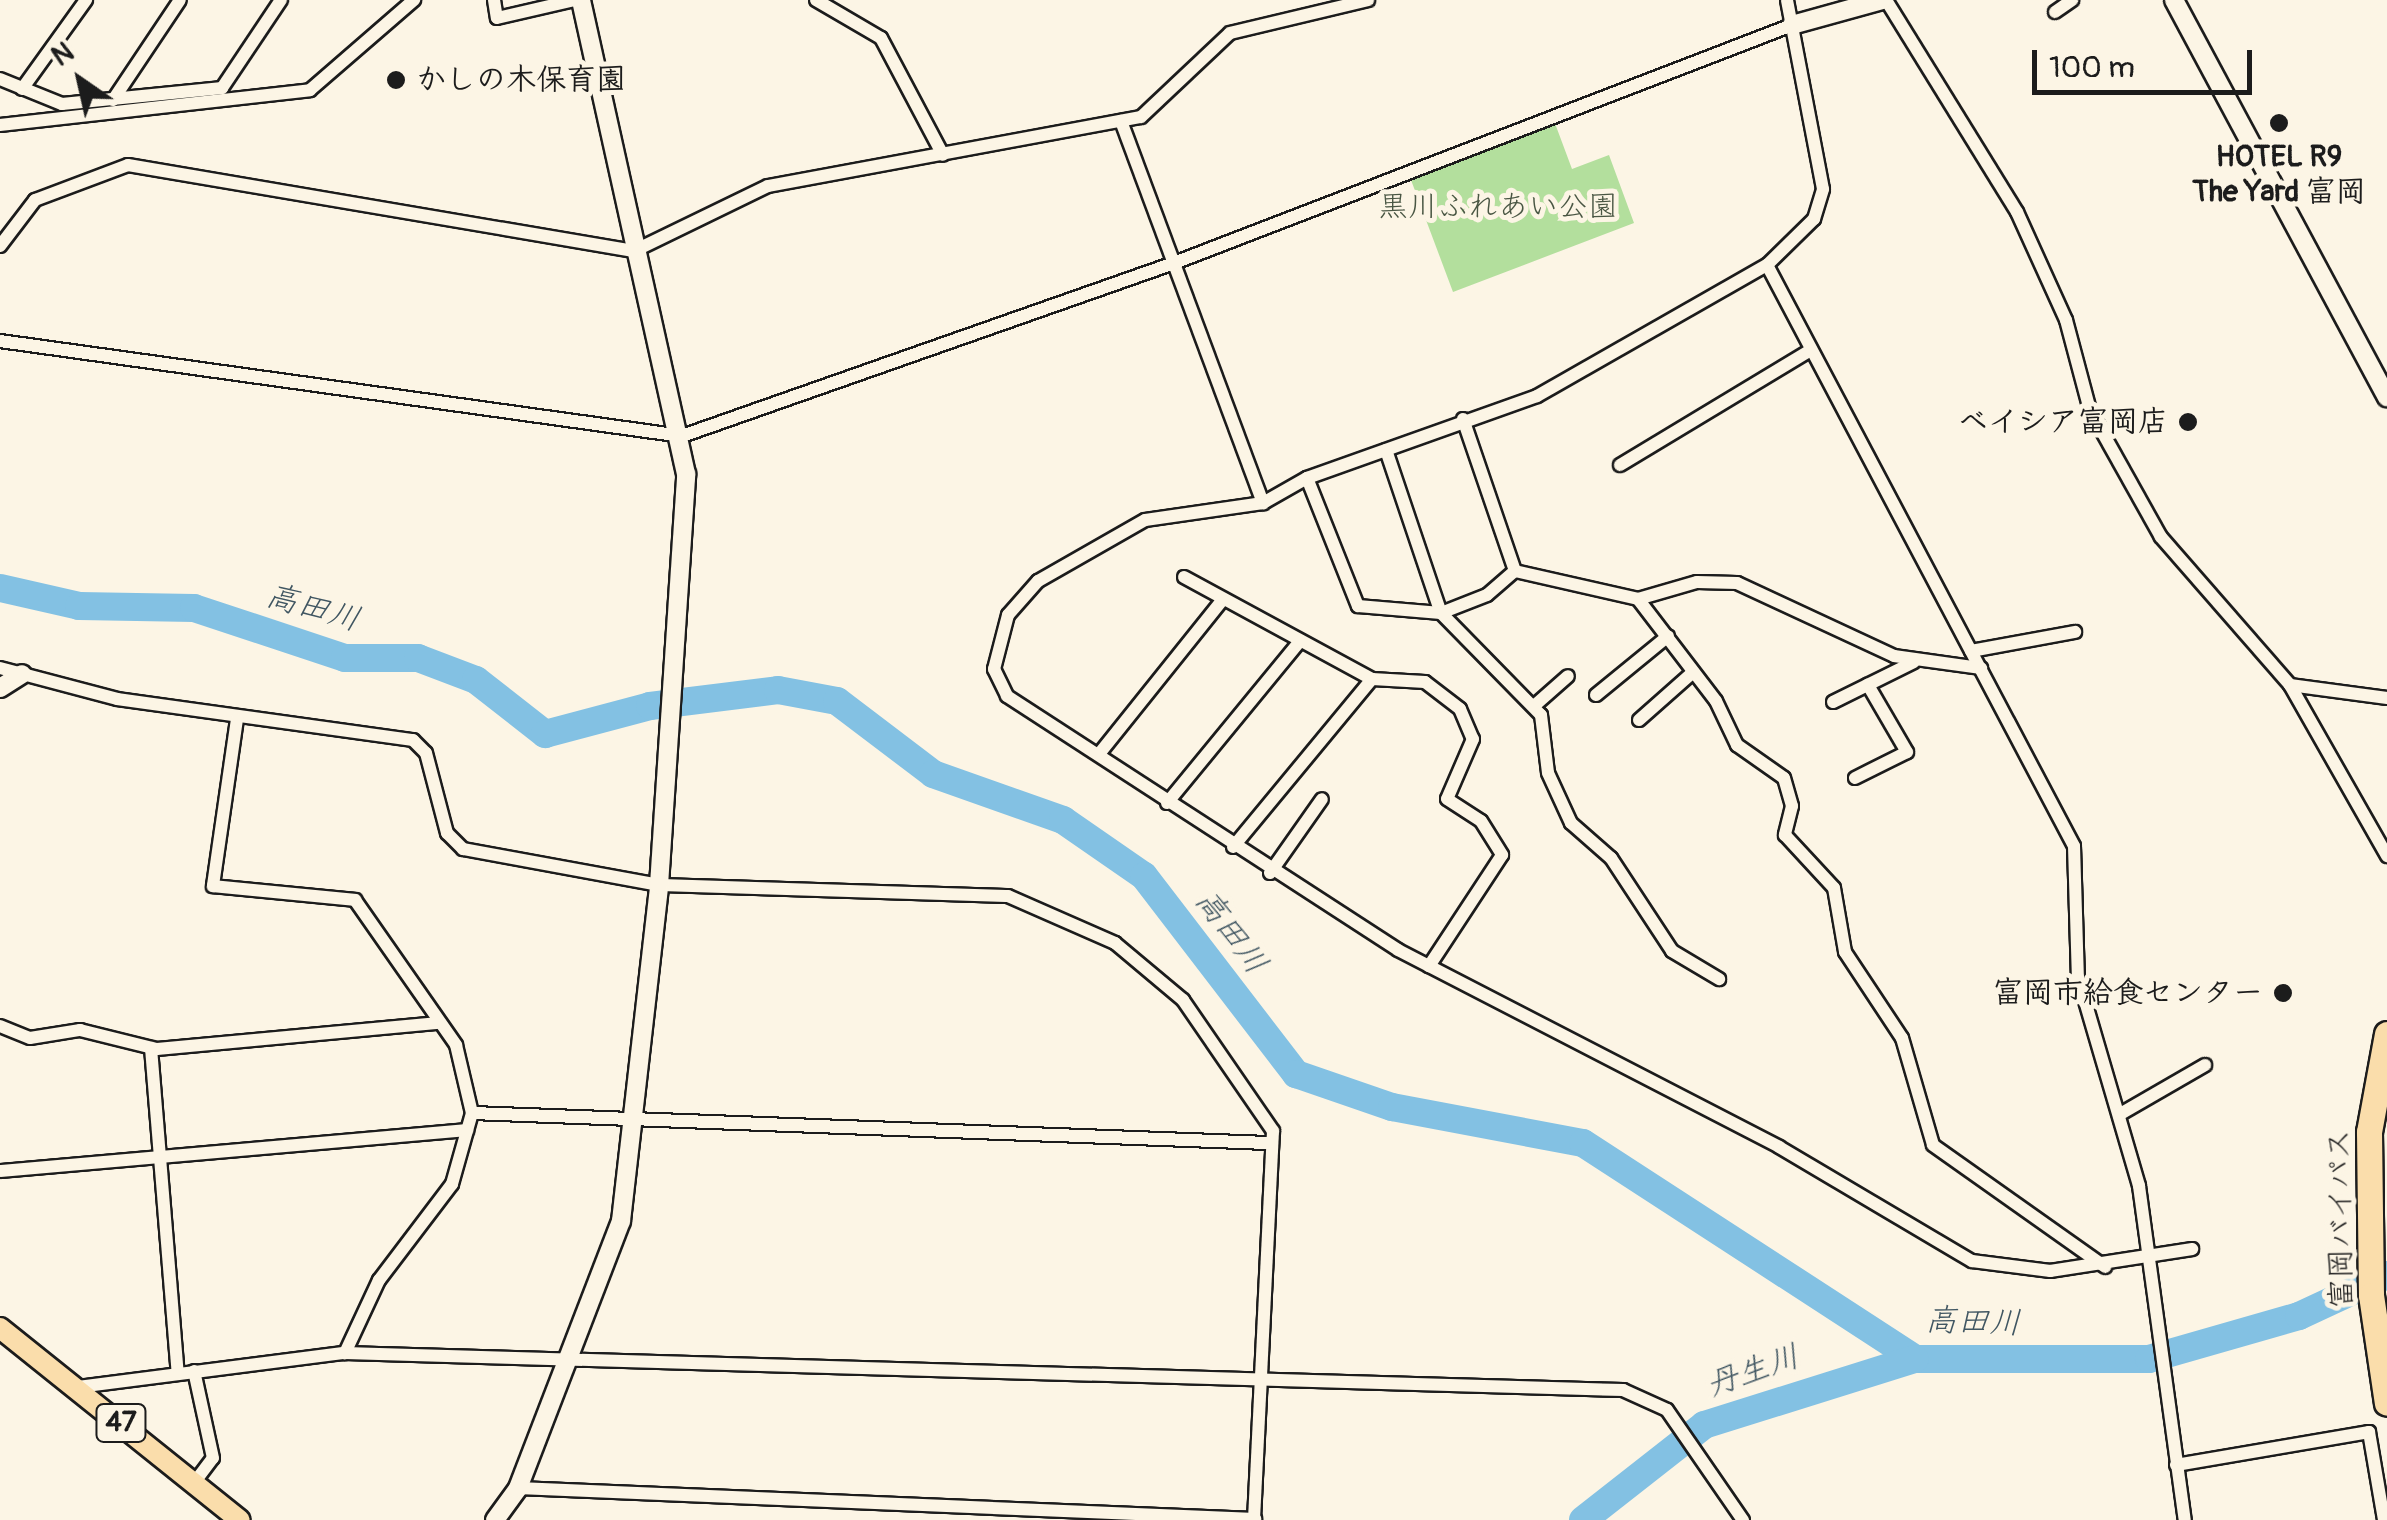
<!DOCTYPE html>
<html>
<head>
<meta charset="utf-8">
<style>
	body { margin:0 }
	#map { position:relative; width:2387px; height:1520px; overflow:hidden; background:#fcf5e5; font-family:Pangolin,"Klee One",sans-serif }
	div>[style] { position:absolute }
	.green>* { inset:0; background:#b3df9d }
	.river>* { height:28px; margin:-14px; padding:0 14px; transform-origin:14px; border-radius:14px; background:#83c1e3 }
	.roads { filter:drop-shadow(2px 0 #1c1c1c) drop-shadow(-2px 0 #1c1c1c) drop-shadow(0 2px #1c1c1c) drop-shadow(0 -2px #1c1c1c) }
	.street>* { height:12px; margin:-6px; padding:0 6px; transform-origin:6px; border-radius:6px; background:#fcf5e5 }
	.secondary>* { height:18px; margin:-9px; padding:0 9px; transform-origin:9px; border-radius:9px; background:#fcf5e5 }
	.primary>* { height:20px; margin:-10px; padding:0 10px; transform-origin:10px; border-radius:10px; background:#faddab }
	.highway>* { height:25px; margin:-12.5px; padding:0 12.5px; transform-origin:12.5px; border-radius:12.5px; background:#faddab }
	.dots>* { width:28px; height:28px; translate:-50% -50%; box-sizing:border-box; border:5px solid #fcf5e5; border-radius:50% }
	span { translate:-50% -50%; white-space:nowrap; text-align:center; line-height:1.15; -webkit-text-stroke:10px #fcf5e5; paint-order:stroke }
	.shield-label span { padding:2px 8px; background:#fcf5e5; border:2px solid; border-radius:8px; -webkit-text-stroke-width:0 }
	.shield-label { font-size:28px; color:#1c1c1c; font-weight:700 }
	.poi-label { font-size:30px; color:#1c1c1c; font-weight:700 }
	.left { translate:0 -50%; text-align:left }
	.right { translate:-100% -50%; text-align:right }
	.park-label { font-size:30px; color:#495643 }
	.street-label { font-size:30px; color:#1c1c1c }
	.water-label { font-size:32px; color:#405662; font-style:italic }
	.north { position:absolute; left:30px; top:30px; width:100px; height:100px; -webkit-text-stroke:8px #fcf5e5; paint-order:stroke; rotate:326deg; font-size:28px; font-weight:700; line-height:40px; text-align:center; color:#1c1c1c }
	.north::after { content:''; display:block; margin:auto; width:35px; height:45px; background:#1c1c1c; clip-path:polygon(50% 0,100% 100%,50% 72%,0 100%) }
	.scale { position:absolute; left:2032px; top:50px; width:220px; height:45px; box-sizing:border-box; border:5px solid #1c1c1c; border-top:0; padding-left:12px; font-size:30px; line-height:35px; white-space:nowrap; color:#1c1c1c; -webkit-text-stroke:8px #fcf5e5; paint-order:stroke }
</style>
</head>
<body>
<div id="map">
	<div class="green">
		<div style="clip-path:polygon(1553px 118px,1572px 169px,1609px 155px,1634px 223px,1453px 292px,1408px 172px)"></div>
	</div>
	<div class="river">
		<div style="left:0;top:588px;width:81px;rotate:12.8deg"></div>
		<div style="left:79px;top:606px;width:115px;rotate:1deg"></div>
		<div style="left:194px;top:608px;width:159px;rotate:18.3deg"></div>
		<div style="left:345px;top:658px;width:73px"></div>
		<div style="left:418px;top:658px;width:62px;rotate:20.8deg"></div>
		<div style="left:476px;top:680px;width:88px;rotate:38deg"></div>
		<div style="left:545px;top:734px;width:109px;rotate:-14.9deg"></div>
		<div style="left:650px;top:706px;width:129px;rotate:-7.1deg"></div>
		<div style="left:778px;top:690px;width:60px;rotate:10.6deg"></div>
		<div style="left:837px;top:701px;width:121px;rotate:37.2deg"></div>
		<div style="left:933px;top:774px;width:138px;rotate:19.5deg"></div>
		<div style="left:1063px;top:820px;width:98px;rotate:34.7deg"></div>
		<div style="left:1144px;top:876px;width:250px;rotate:52.5deg"></div>
		<div style="left:1296px;top:1074px;width:102px;rotate:19deg"></div>
		<div style="left:1392px;top:1107px;width:194px;rotate:10.7deg"></div>
		<div style="left:1583px;top:1143px;width:396px;rotate:33deg"></div>
		<div style="left:1915px;top:1359px;width:234px"></div>
		<div style="left:2149px;top:1359px;width:156px;rotate:-16deg"></div>
		<div style="left:2299px;top:1316px;width:97px;rotate:-25deg"></div>
		<div style="left:1583px;top:1520px;width:154px;rotate:-38.1deg"></div>
		<div style="left:1704px;top:1425px;width:221px;rotate:-17.4deg"></div>
	</div>
	<div class="roads">
		<div class="street">
			<div style="left:494px;top:0;width:18px;rotate:81deg"></div>
			<div style="left:497px;top:18px;width:80px;rotate:-13deg"></div>
			<div style="left:816px;top:0;width:75px;rotate:30.3deg"></div>
			<div style="left:881px;top:38px;width:132px;rotate:62.1deg"></div>
			<div style="left:1886px;top:0;width:249px;rotate:58.3deg"></div>
			<div style="left:2017px;top:212px;width:119px;rotate:65.6deg"></div>
			<div style="left:2066px;top:320px;width:93px;rotate:75.1deg"></div>
			<div style="left:2090px;top:410px;width:145px;rotate:60.8deg"></div>
			<div style="left:2161px;top:537px;width:196px;rotate:48.9deg"></div>
			<div style="left:2290px;top:685px;width:197px;rotate:60.4deg"></div>
			<div style="left:2055px;top:12px;width:21px;rotate:-35deg"></div>
			<div style="left:0;top:79px;width:67px;rotate:22deg"></div>
			<div style="left:62px;top:104px;width:161px;rotate:-5.7deg"></div>
			<div style="left:222px;top:88px;width:106px;rotate:-56.2deg"></div>
			<div style="left:22px;top:89px;width:110px;rotate:-54.3deg"></div>
			<div style="left:113px;top:100px;width:120px;rotate:-56.2deg"></div>
			<div style="left:1121px;top:121px;width:408px;rotate:69.6deg"></div>
			<div style="left:1263px;top:503px;width:51px;rotate:-29.6deg"></div>
			<div style="left:1307px;top:478px;width:244px;rotate:-19.6deg"></div>
			<div style="left:1537px;top:396px;width:265px;rotate:-29.7deg"></div>
			<div style="left:1767px;top:265px;width:66px;rotate:-44.4deg"></div>
			<div style="left:1814px;top:219px;width:31px;rotate:-73deg"></div>
			<div style="left:1823px;top:189px;width:192px;rotate:-100.8deg"></div>
			<div style="left:0;top:125px;width:312px;rotate:-6.4deg"></div>
			<div style="left:310px;top:90px;width:138px;rotate:-40.9deg"></div>
			<div style="left:0;top:246px;width:58px;rotate:-52.7deg"></div>
			<div style="left:35px;top:200px;width:99px;rotate:-20.6deg"></div>
			<div style="left:128px;top:165px;width:513px;rotate:9.65deg"></div>
			<div style="left:634px;top:251px;width:149px;rotate:-25.9deg"></div>
			<div style="left:768px;top:186px;width:379px;rotate:-10.5deg"></div>
			<div style="left:1141px;top:117px;width:122px;rotate:-43.3deg"></div>
			<div style="left:1230px;top:33px;width:142px;rotate:-13.4deg"></div>
			<div style="left:1767px;top:265px;width:657px;rotate:62.15deg"></div>
			<div style="left:2074px;top:846px;width:131px;rotate:88.3deg"></div>
			<div style="left:2078px;top:977px;width:218px;rotate:73.7deg"></div>
			<div style="left:2139px;top:1186px;width:337px;rotate:82.2deg"></div>
			<div style="left:0;top:341px;width:689px;rotate:7.93deg"></div>
			<div style="left:682px;top:436px;width:522px;rotate:-19.37deg"></div>
			<div style="left:1174px;top:263px;width:662px;rotate:-21.06deg"></div>
			<div style="left:1463px;top:419px;width:161px;rotate:71.1deg"></div>
			<div style="left:1386px;top:450px;width:172px;rotate:71.4deg"></div>
			<div style="left:1441px;top:613px;width:143px;rotate:45.6deg"></div>
			<div style="left:1541px;top:715px;width:58px;rotate:83.1deg"></div>
			<div style="left:1548px;top:773px;width:55px;rotate:65.3deg"></div>
			<div style="left:1571px;top:823px;width:53px;rotate:41.2deg"></div>
			<div style="left:1611px;top:858px;width:111px;rotate:56.7deg"></div>
			<div style="left:1672px;top:951px;width:55px;rotate:30.8deg"></div>
			<div style="left:1620px;top:465px;width:218px;rotate:-31.1deg"></div>
			<div style="left:1307px;top:478px;width:138px;rotate:68.3deg"></div>
			<div style="left:1358px;top:606px;width:83px;rotate:4.8deg"></div>
			<div style="left:1441px;top:613px;width:49px;rotate:-21.4deg"></div>
			<div style="left:1487px;top:595px;width:37px;rotate:-41deg"></div>
			<div style="left:1515px;top:571px;width:126px;rotate:12.8deg"></div>
			<div style="left:1638px;top:599px;width:128px;rotate:52.6deg"></div>
			<div style="left:1716px;top:701px;width:49px;rotate:64.5deg"></div>
			<div style="left:1737px;top:745px;width:57px;rotate:35.1deg"></div>
			<div style="left:1784px;top:778px;width:29px;rotate:74deg"></div>
			<div style="left:1792px;top:806px;width:30px;rotate:104deg"></div>
			<div style="left:1785px;top:835px;width:72px;rotate:47.2deg"></div>
			<div style="left:1834px;top:888px;width:65px;rotate:80.2deg"></div>
			<div style="left:1845px;top:952px;width:103px;rotate:56.5deg"></div>
			<div style="left:1902px;top:1038px;width:111px;rotate:73.8deg"></div>
			<div style="left:1933px;top:1145px;width:211px;rotate:35.3deg"></div>
			<div style="left:1263px;top:503px;width:119px;rotate:171.8deg"></div>
			<div style="left:1145px;top:520px;width:123px;rotate:150.3deg"></div>
			<div style="left:1038px;top:581px;width:45px;rotate:131.4deg"></div>
			<div style="left:1008px;top:615px;width:56px;rotate:104.5deg"></div>
			<div style="left:994px;top:669px;width:30px;rotate:64deg"></div>
			<div style="left:1007px;top:696px;width:466px;rotate:33deg"></div>
			<div style="left:1398px;top:950px;width:429px;rotate:27.3deg"></div>
			<div style="left:1779px;top:1147px;width:224px;rotate:30.6deg"></div>
			<div style="left:1972px;top:1261px;width:79px;rotate:7.3deg"></div>
			<div style="left:2050px;top:1271px;width:144px;rotate:-8.8deg"></div>
			<div style="left:1184px;top:577px;width:214px;rotate:28.5deg"></div>
			<div style="left:1638px;top:599px;width:61px;rotate:-16.1deg"></div>
			<div style="left:1697px;top:582px;width:40px;rotate:1.4deg"></div>
			<div style="left:1737px;top:583px;width:173px;rotate:24.9deg"></div>
			<div style="left:1894px;top:656px;width:88px;rotate:7.9deg"></div>
			<div style="left:1971px;top:651px;width:106px;rotate:-10.4deg"></div>
			<div style="left:0;top:668px;width:121px;rotate:14.8deg"></div>
			<div style="left:117px;top:699px;width:299px;rotate:7.9deg"></div>
			<div style="left:413px;top:740px;width:18px;rotate:45deg"></div>
			<div style="left:426px;top:753px;width:83px;rotate:75.3deg"></div>
			<div style="left:447px;top:833px;width:23px;rotate:45deg"></div>
			<div style="left:463px;top:849px;width:199px;rotate:10.4deg"></div>
			<div style="left:659px;top:885px;width:349px;rotate:1.8deg"></div>
			<div style="left:1008px;top:896px;width:117px;rotate:23.7deg"></div>
			<div style="left:1115px;top:943px;width:89px;rotate:40deg"></div>
			<div style="left:1183px;top:1000px;width:159px;rotate:55.5deg"></div>
			<div style="left:1273px;top:1131px;width:389px;rotate:92.8deg"></div>
			<div style="left:2290px;top:685px;width:98px;rotate:7.6deg"></div>
			<div style="left:1596px;top:695px;width:93px;rotate:-39.3deg"></div>
			<div style="left:1833px;top:702px;width:90px;rotate:-26.3deg"></div>
			<div style="left:1534px;top:706px;width:45px;rotate:-41.4deg"></div>
			<div style="left:237px;top:719px;width:169px;rotate:98.2deg"></div>
			<div style="left:213px;top:886px;width:143px;rotate:5.6deg"></div>
			<div style="left:355px;top:900px;width:177px;rotate:55.1deg"></div>
			<div style="left:456px;top:1045px;width:70px;rotate:76.8deg"></div>
			<div style="left:472px;top:1113px;width:74px;rotate:105.7deg"></div>
			<div style="left:452px;top:1184px;width:121px;rotate:127.2deg"></div>
			<div style="left:379px;top:1280px;width:81px;rotate:115deg"></div>
			<div style="left:1639px;top:720px;width:69px;rotate:-41.5deg"></div>
			<div style="left:1099px;top:754px;width:198px;rotate:-51.3deg"></div>
			<div style="left:1855px;top:778px;width:58px;rotate:-26.6deg"></div>
			<div style="left:1907px;top:752px;width:78px;rotate:-120.2deg"></div>
			<div style="left:1167px;top:803px;width:210px;rotate:-50.6deg"></div>
			<div style="left:1233px;top:847px;width:218px;rotate:-50.4deg"></div>
			<div style="left:1372px;top:679px;width:53px;rotate:3.2deg"></div>
			<div style="left:1425px;top:682px;width:44px;rotate:37.6deg"></div>
			<div style="left:1460px;top:709px;width:33px;rotate:67deg"></div>
			<div style="left:1473px;top:739px;width:65px;rotate:113.4deg"></div>
			<div style="left:1447px;top:799px;width:40px;rotate:32.9deg"></div>
			<div style="left:1481px;top:821px;width:40px;rotate:58deg"></div>
			<div style="left:1502px;top:855px;width:133px;rotate:123.3deg"></div>
			<div style="left:1270px;top:873px;width:90px;rotate:-54.9deg"></div>
			<div style="left:0;top:1026px;width:32px;rotate:22deg"></div>
			<div style="left:30px;top:1038px;width:51px;rotate:-9.1deg"></div>
			<div style="left:80px;top:1030px;width:79px;rotate:13.9deg"></div>
			<div style="left:157px;top:1049px;width:283px;rotate:-5.3deg"></div>
			<div style="left:151px;top:1048px;width:326px;rotate:85.3deg"></div>
			<div style="left:472px;top:1113px;width:796px;rotate:2.16deg"></div>
			<div style="left:2122px;top:1113px;width:96px;rotate:-30deg"></div>
			<div style="left:0;top:1171px;width:469px;rotate:-5deg"></div>
			<div style="left:78px;top:1387px;width:269px;rotate:-7.3deg"></div>
			<div style="left:345px;top:1353px;width:1279px;rotate:1.66deg"></div>
			<div style="left:1623px;top:1390px;width:48px;rotate:24.4deg"></div>
			<div style="left:1667px;top:1410px;width:134px;rotate:55.4deg"></div>
			<div style="left:2176px;top:1465px;width:196px;rotate:-9.7deg"></div>
			<div style="left:2369px;top:1432px;width:89px;rotate:80.3deg"></div>
			<div style="left:194px;top:1483px;width:31px;rotate:-53deg"></div>
			<div style="left:213px;top:1458px;width:89px;rotate:-102.3deg"></div>
			<div style="left:518px;top:1488px;width:738px;rotate:2.41deg"></div>
		</div>
		<div class="secondary">
			<div style="left:2174px;top:0;width:451px;rotate:61.8deg"></div>
			<div style="left:1792px;top:25px;width:93px;rotate:-15.5deg"></div>
			<div style="left:0;top:688px;width:26px;rotate:-32deg"></div>
			<div style="left:495px;top:1520px;width:39px;rotate:-54deg"></div>
			<div style="left:518px;top:1488px;width:286px;rotate:-68.9deg"></div>
			<div style="left:621px;top:1221px;width:338px;rotate:-83.5deg"></div>
			<div style="left:659px;top:885px;width:412px;rotate:-86.2deg"></div>
			<div style="left:686px;top:474px;width:485px;rotate:-102.5deg"></div>
		</div>
		<div class="primary">
			<div style="left:0;top:1328px;width:307px;rotate:38.7deg"></div>
		</div>
		<div class="highway">
			<div style="left:2387px;top:1034px;width:100px;rotate:100.4deg"></div>
			<div style="left:2369px;top:1132px;width:163px;rotate:89.3deg"></div>
			<div style="left:2371px;top:1295px;width:109px;rotate:81.6deg"></div>
		</div>
	</div>
	<div class="dots">
		<div style="left:396px;top:80px;background:#1c1c1c"></div>
		<div style="left:2279px;top:123px;background:#1c1c1c"></div>
		<div style="left:2188px;top:422px;background:#1c1c1c"></div>
		<div style="left:2283px;top:993px;background:#1c1c1c"></div>
	</div>
	<div class="shield-label">
		<span style="left:121px;top:1423px">47</span>
	</div>
	<div class="poi-label">
		<span class="left" style="left:416px;top:80px">かしの木保育園</span>
		<span style="left:2279px;top:174px">HOTEL R9<br>The Yard 富岡</span>
		<span class="right" style="left:2168px;top:422px">ベイシア富岡店</span>
		<span class="right" style="left:2263px;top:993px">富岡市給食センター</span>
	</div>
	<div class="park-label">
		<span style="left:1498px;top:207px">黒川ふれあい公園</span>
	</div>
	<div class="street-label">
		<span style="left:2341px;top:1219px;rotate:-91deg">富岡バイパス</span>
	</div>
	<div class="water-label">
		<span style="left:313px;top:608px;rotate:16deg">高田川</span>
		<span style="left:1231px;top:932px;rotate:53deg">高田川</span>
		<span style="left:1973px;top:1322px;rotate:2deg">高田川</span>
		<span style="left:1753px;top:1371px;rotate:-19deg">丹生川</span>
	</div>
	<div class="north">N</div>
	<div class="scale">100 m</div>
</div>
</body>
</html>
